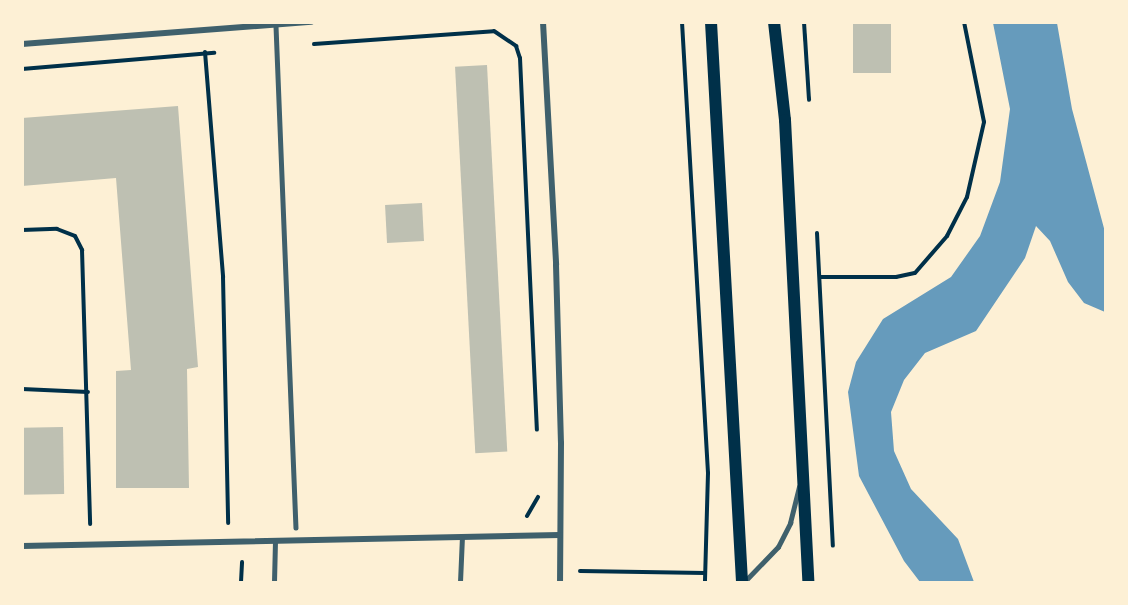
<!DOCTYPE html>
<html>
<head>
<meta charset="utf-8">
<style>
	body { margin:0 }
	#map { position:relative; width:1128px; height:605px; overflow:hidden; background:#fdf0d5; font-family:Inter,sans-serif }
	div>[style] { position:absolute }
	.water>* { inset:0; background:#669bbc }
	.building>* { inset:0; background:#bec0b2; transform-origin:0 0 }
	.path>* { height:4px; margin:-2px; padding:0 2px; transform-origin:2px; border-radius:2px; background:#003049 }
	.service>* { height:4.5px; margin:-2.25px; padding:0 2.25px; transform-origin:2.25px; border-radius:2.25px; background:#3f606c }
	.minor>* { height:6px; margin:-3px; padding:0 3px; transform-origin:3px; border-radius:3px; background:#3f606c }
	.secondary>* { height:12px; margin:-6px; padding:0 6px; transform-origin:6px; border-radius:6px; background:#003049 }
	span { translate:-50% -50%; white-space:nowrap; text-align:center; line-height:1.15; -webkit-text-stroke:5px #fdf0d5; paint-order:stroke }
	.frame { position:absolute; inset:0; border:24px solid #fdf0d5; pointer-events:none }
</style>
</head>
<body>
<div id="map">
	<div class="water">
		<div style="clip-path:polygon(993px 23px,1057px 23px,1072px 109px,1105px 232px,1105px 312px,1084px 303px,1068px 282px,1050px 241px,1036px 226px,1025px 258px,976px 331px,925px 353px,904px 380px,891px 412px,894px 451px,911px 489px,958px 539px,974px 582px,920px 582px,904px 561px,859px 476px,848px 392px,856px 362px,883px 319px,951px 277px,980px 236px,1000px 182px,1010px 109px)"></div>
	</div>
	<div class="building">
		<div style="left:853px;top:22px;width:38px;height:51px"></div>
		<div style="left:487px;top:65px;width:387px;height:32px;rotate:87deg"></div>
		<div style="clip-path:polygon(178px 106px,198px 367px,187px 369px,189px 488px,116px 488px,116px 371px,131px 370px,116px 178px,22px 186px,22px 118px)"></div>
		<div style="left:422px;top:203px;width:38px;height:37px;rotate:87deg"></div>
		<div style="left:63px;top:427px;width:67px;height:41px;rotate:89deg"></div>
	</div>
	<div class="path">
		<div style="left:682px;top:22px;width:452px;rotate:86.7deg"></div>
		<div style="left:708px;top:473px;width:109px;rotate:91.6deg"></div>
		<div style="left:804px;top:22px;width:78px;rotate:86.3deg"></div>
		<div style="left:314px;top:44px;width:180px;rotate:-4.1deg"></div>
		<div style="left:494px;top:31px;width:27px;rotate:34deg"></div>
		<div style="left:516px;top:46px;width:13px;rotate:72deg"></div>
		<div style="left:520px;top:58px;width:372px;rotate:87.4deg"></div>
		<div style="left:205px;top:52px;width:226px;rotate:85.4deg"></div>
		<div style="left:223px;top:277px;width:246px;rotate:88.8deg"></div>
		<div style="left:22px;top:69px;width:193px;rotate:-4.8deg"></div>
		<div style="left:22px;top:230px;width:35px;rotate:-2deg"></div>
		<div style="left:57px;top:229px;width:19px;rotate:21deg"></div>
		<div style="left:75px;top:236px;width:16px;rotate:63deg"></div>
		<div style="left:82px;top:250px;width:274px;rotate:88.3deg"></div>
		<div style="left:817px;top:233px;width:313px;rotate:87.1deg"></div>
		<div style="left:820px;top:277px;width:76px"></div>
		<div style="left:896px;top:277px;width:19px;rotate:-12deg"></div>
		<div style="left:915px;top:273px;width:49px;rotate:-49.1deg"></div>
		<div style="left:947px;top:236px;width:44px;rotate:-62.9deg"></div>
		<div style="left:967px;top:197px;width:77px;rotate:-77.2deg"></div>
		<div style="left:984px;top:122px;width:102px;rotate:-101.3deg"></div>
		<div style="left:22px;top:389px;width:66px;rotate:2.6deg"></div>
		<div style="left:527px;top:516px;width:22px;rotate:-60deg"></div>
		<div style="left:580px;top:571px;width:125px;rotate:0.9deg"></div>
		<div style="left:241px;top:582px;width:20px;rotate:-87deg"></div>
	</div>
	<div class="service">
		<div style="left:276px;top:26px;width:502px;rotate:87.72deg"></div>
		<div style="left:745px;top:581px;width:47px;rotate:-45.9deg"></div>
		<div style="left:778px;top:547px;width:27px;rotate:-63deg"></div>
		<div style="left:790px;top:523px;width:37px;rotate:-76deg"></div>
		<div style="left:274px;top:582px;width:41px;rotate:-88.6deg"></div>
		<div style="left:460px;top:582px;width:45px;rotate:-87.5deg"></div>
	</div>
	<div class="minor">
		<div style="left:543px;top:22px;width:243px;rotate:86.9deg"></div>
		<div style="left:556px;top:265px;width:178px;rotate:88.4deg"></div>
		<div style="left:561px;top:443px;width:139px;rotate:90.4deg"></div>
		<div style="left:22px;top:44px;width:290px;rotate:-4.4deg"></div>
		<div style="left:22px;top:546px;width:538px;rotate:-1.17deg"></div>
	</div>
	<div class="secondary">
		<div style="left:711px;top:22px;width:561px;rotate:86.83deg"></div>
		<div style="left:774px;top:22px;width:99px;rotate:83.6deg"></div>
		<div style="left:785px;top:120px;width:463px;rotate:87.1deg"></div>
	</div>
	<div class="frame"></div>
</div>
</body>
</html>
